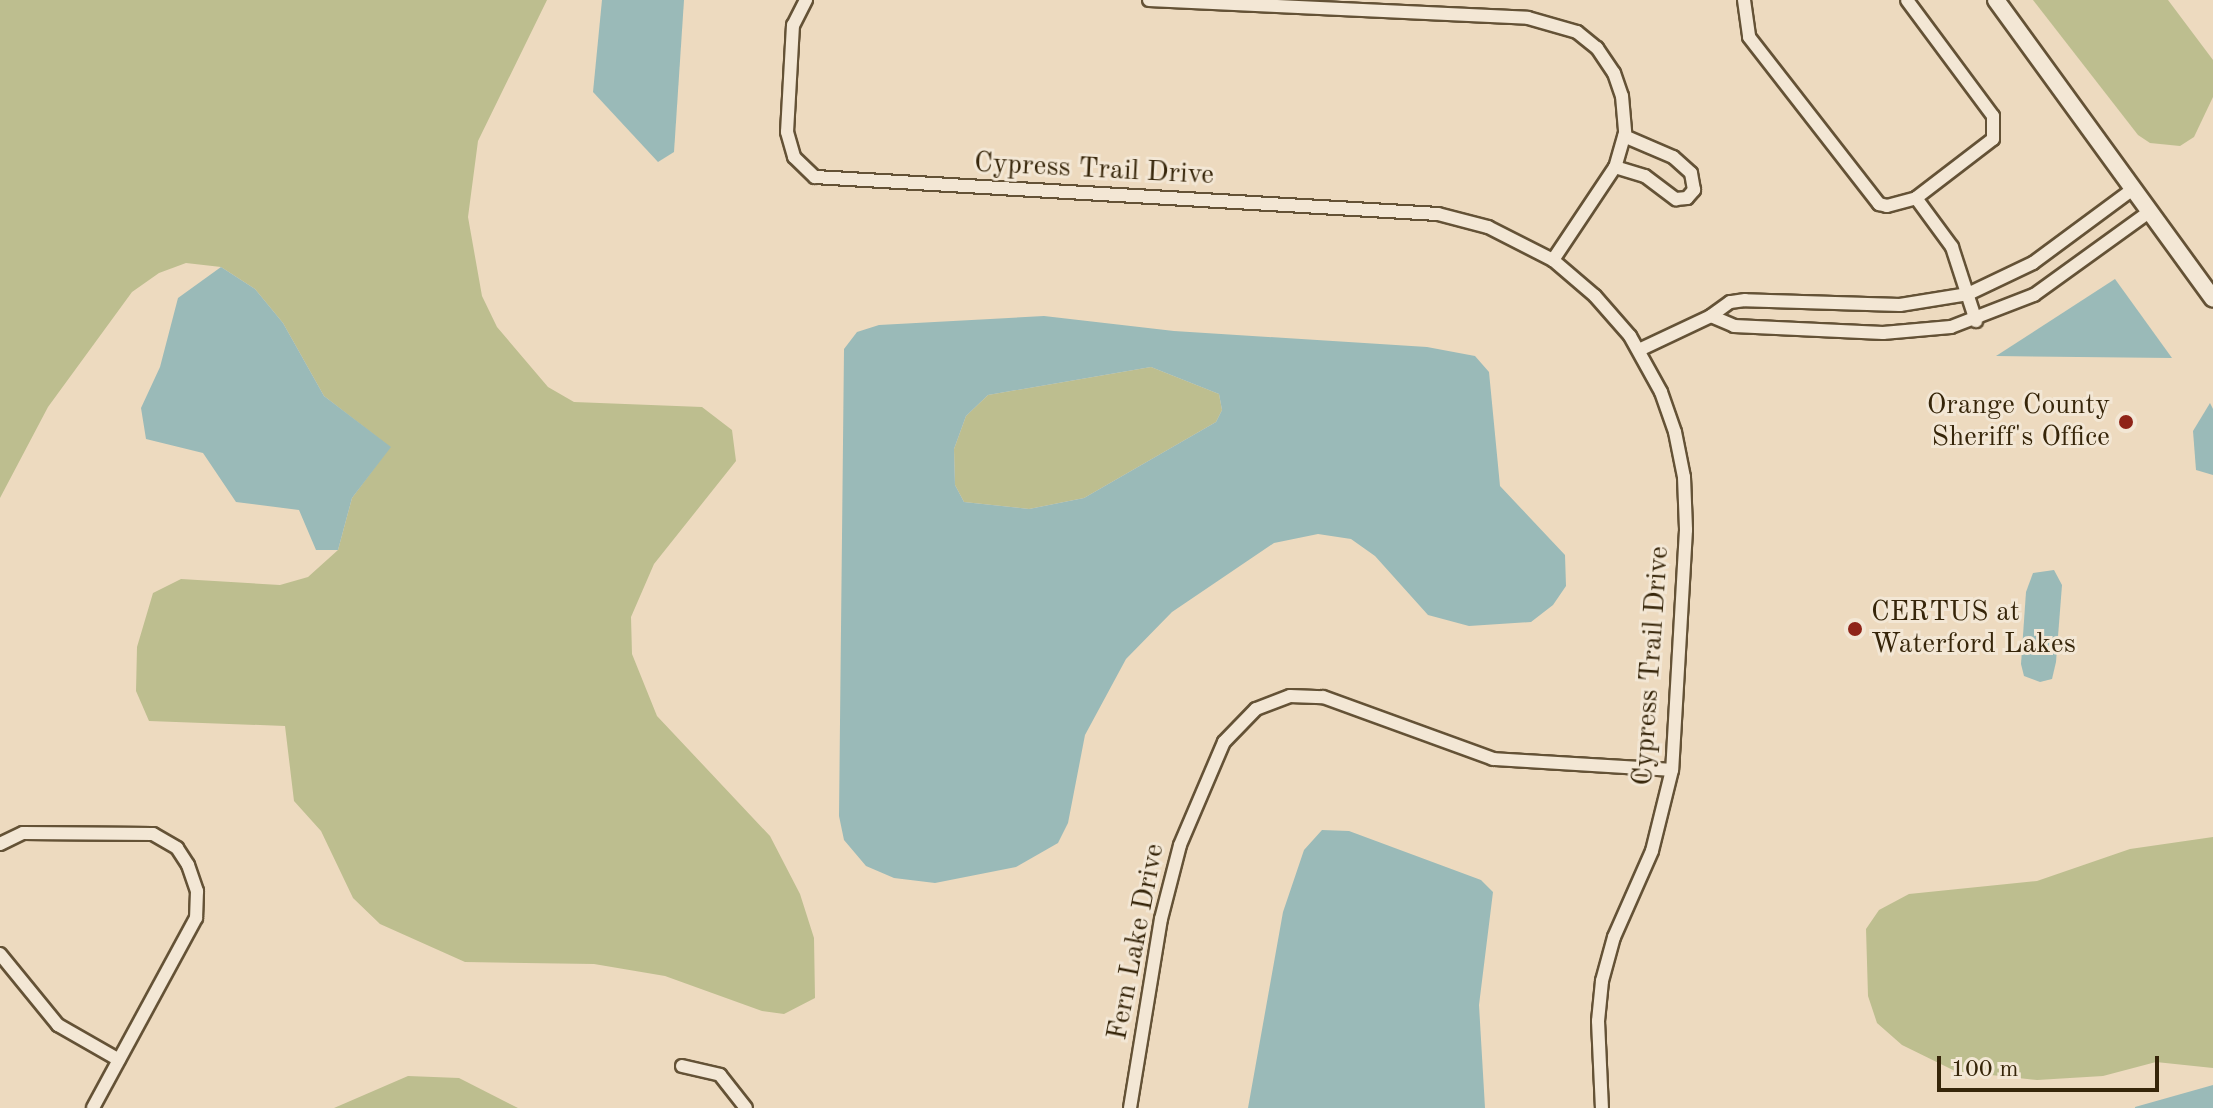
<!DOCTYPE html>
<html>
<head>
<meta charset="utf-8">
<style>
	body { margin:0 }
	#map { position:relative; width:2213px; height:1108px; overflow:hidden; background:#eddabf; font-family:"Old Standard TT",serif }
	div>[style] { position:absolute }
	.green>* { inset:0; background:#bdbe8f }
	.water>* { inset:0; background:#9abab8 }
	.roads { filter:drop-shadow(2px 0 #645236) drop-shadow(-2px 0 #645236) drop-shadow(0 2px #645236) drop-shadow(0 -2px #645236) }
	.minor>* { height:12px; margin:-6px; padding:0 6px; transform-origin:6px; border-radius:6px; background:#f3e7d5 }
	.tertiary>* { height:16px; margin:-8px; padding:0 8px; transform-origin:8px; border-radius:8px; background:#f3e7d5 }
	.dots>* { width:22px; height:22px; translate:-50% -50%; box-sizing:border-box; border:4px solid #f3e7d5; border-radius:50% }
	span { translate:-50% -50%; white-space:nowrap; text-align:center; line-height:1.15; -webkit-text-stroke:6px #f3e7d5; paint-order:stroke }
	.street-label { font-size:28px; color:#362509 }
	.poi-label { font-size:28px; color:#362509 }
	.right { translate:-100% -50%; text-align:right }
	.left { translate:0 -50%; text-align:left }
	.scale { position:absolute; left:1937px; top:1056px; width:222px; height:36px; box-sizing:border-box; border:4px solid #362509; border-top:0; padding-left:10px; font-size:24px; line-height:28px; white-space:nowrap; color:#362509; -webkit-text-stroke:6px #f3e7d5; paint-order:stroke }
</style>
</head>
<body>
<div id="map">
	<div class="green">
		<div style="clip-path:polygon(0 0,547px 0,478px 141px,468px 217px,482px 296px,497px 327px,548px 387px,574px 402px,702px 407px,732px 430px,736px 461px,654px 564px,631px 617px,632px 654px,657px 716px,770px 836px,800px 894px,814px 938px,815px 998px,784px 1014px,762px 1011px,665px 976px,594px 964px,465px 962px,380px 924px,353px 898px,321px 831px,294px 801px,285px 726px,149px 721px,136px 691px,137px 647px,153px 593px,181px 579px,280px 585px,308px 577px,338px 550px,352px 498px,390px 447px,324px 396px,283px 323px,255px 289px,221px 267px,186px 263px,159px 273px,132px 292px,48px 407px,0 498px)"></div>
		<div style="clip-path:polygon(2033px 0,2168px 0,2213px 60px,2213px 97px,2194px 137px,2180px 146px,2150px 143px,2138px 135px)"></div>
		<div style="clip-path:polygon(1151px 367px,1219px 394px,1222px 410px,1216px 422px,1084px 498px,1029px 509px,964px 502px,955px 485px,954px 449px,966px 416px,988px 395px)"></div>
		<div style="clip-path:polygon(2213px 837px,2213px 1068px,2156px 1062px,2103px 1076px,2037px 1080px,1955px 1071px,1902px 1045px,1877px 1023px,1868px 996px,1866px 929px,1879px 910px,1909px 894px,2037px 881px,2130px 849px)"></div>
		<div style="clip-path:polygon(408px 1076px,459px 1078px,518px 1108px,334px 1108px)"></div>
	</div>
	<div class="water">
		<div style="clip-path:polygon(602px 0,684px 0,674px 152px,658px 162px,593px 92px)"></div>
		<div style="clip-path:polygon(221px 267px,255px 289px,283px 323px,324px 396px,391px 447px,352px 498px,338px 550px,316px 550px,299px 510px,236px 502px,203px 453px,146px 439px,141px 408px,160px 367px,178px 298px)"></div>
		<div style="clip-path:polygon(2115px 279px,2172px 358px,1996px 356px)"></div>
		<div style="clip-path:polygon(evenodd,1044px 316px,1174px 331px,1427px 347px,1475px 356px,1489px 372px,1500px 486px,1565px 555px,1566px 586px,1553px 605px,1531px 622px,1469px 626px,1428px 615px,1375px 556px,1351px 539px,1318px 534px,1274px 543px,1172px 612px,1126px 659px,1085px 735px,1068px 823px,1058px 843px,1016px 867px,935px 883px,894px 878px,866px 866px,844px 840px,839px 816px,844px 349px,857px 332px,879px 325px,1044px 316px,1151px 367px,1219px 394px,1222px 410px,1216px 422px,1084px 498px,1029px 509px,964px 502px,955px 485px,954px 449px,966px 416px,988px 395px,1151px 367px)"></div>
		<div style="clip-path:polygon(2210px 403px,2213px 409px,2213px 475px,2196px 470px,2193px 431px)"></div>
		<div style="clip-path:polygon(2054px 570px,2062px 585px,2056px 662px,2052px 679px,2040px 682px,2024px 676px,2021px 664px,2026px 592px,2033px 573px)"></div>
		<div style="clip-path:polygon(1322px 830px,1349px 831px,1481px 880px,1493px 892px,1479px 1005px,1485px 1108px,1248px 1108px,1283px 912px,1304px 850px)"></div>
		<div style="clip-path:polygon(2213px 1085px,2213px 1108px,2135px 1108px,2135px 1107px)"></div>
	</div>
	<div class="roads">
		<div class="minor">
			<div style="left:806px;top:0;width:28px;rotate:117deg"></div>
			<div style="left:793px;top:25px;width:107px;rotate:93.2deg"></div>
			<div style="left:787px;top:132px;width:26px;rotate:74deg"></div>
			<div style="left:794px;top:157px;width:29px;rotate:44deg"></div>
			<div style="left:815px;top:177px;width:624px;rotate:3.4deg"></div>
			<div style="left:1438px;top:214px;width:52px;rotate:14.6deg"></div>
			<div style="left:1488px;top:227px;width:73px;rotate:26.9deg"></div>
			<div style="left:1553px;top:260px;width:55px;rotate:40.6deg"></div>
			<div style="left:1595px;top:296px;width:53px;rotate:48.8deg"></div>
			<div style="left:1630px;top:336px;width:64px;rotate:61deg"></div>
			<div style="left:1661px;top:392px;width:42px;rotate:70.7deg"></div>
			<div style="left:1675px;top:432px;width:46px;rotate:78.7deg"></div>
			<div style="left:1684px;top:477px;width:53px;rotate:87.8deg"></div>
			<div style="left:1686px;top:530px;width:240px;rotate:93.3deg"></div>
			<div style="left:1672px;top:770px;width:83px;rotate:103.9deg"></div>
			<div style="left:1652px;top:851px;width:94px;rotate:113.8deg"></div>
			<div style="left:1614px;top:937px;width:46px;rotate:105.3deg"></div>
			<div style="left:1602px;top:981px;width:40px;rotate:95.7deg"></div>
			<div style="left:1598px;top:1021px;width:87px;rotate:87.4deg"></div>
			<div style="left:1149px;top:0;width:379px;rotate:2.7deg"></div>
			<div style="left:1528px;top:18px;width:51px;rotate:15.9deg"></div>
			<div style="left:1577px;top:32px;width:26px;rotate:39deg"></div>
			<div style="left:1597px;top:48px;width:30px;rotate:56deg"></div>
			<div style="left:1614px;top:73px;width:24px;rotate:71deg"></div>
			<div style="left:1622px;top:96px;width:37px;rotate:85deg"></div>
			<div style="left:1625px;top:133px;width:35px;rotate:106deg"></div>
			<div style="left:1615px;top:167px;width:112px;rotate:123.7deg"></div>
			<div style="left:1744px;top:0;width:37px;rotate:82deg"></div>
			<div style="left:1749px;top:37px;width:212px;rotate:52.1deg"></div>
			<div style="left:1879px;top:204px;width:8px;rotate:14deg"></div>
			<div style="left:1887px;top:206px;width:30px;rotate:-15deg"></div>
			<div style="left:1916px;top:198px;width:97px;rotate:-37.5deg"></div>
			<div style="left:1993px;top:139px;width:23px;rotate:-90deg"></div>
			<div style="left:1993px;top:116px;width:144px;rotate:-126.6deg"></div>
			<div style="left:1615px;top:167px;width:31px;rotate:17deg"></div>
			<div style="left:1645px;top:176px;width:39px;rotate:37deg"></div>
			<div style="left:1676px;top:199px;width:11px;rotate:-5deg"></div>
			<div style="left:1687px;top:198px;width:11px;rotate:-49deg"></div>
			<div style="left:1694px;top:190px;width:17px;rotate:-100deg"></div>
			<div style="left:1691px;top:173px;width:24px;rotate:-138deg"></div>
			<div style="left:1673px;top:157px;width:53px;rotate:-156.8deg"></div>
			<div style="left:2133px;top:189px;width:124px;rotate:143.5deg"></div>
			<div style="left:2033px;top:263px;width:72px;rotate:154.5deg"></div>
			<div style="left:1968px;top:294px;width:69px;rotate:170.8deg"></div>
			<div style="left:1900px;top:305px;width:155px;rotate:-178.2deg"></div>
			<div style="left:1745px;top:300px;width:15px;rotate:172deg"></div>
			<div style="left:1730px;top:302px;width:24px;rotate:144deg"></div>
			<div style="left:1711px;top:316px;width:25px;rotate:23deg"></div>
			<div style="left:1734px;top:326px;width:149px;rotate:2.7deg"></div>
			<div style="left:1883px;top:333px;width:68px;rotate:-5deg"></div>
			<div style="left:1951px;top:327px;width:89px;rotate:-21.1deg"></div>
			<div style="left:2034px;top:295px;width:142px;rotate:-35.8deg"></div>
			<div style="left:1916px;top:198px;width:61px;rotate:53.7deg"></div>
			<div style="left:1952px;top:247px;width:78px;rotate:72deg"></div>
			<div style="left:1639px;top:350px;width:80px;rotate:-25.3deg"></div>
			<div style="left:0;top:844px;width:25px;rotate:-26deg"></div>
			<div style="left:23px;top:833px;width:130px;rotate:0.4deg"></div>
			<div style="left:153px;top:834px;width:28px;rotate:30deg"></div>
			<div style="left:177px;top:848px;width:20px;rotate:57deg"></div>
			<div style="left:188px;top:865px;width:28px;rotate:71deg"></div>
			<div style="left:197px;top:891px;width:27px;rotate:92deg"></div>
			<div style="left:196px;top:918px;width:216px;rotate:118.5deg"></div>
			<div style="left:0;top:954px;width:92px;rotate:50.8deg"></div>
			<div style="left:58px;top:1025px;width:70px;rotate:29.8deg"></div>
			<div style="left:682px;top:1066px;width:39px;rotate:13deg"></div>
			<div style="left:720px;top:1075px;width:42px;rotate:51.8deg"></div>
			<div style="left:1130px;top:1108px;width:192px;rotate:-80.7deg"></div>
			<div style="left:1161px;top:919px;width:76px;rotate:-75.6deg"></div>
			<div style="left:1180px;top:845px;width:112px;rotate:-66.9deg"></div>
			<div style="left:1224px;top:742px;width:46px;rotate:-45.9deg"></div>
			<div style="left:1256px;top:709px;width:36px;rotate:-21deg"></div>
			<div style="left:1290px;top:696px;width:33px;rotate:2deg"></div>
			<div style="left:1323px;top:697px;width:181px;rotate:20deg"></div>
			<div style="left:1493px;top:759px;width:179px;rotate:3.5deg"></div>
		</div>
		<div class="tertiary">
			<div style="left:1996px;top:0;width:369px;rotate:54deg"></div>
		</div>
	</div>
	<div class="dots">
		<div style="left:2126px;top:422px;background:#8f2418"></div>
		<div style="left:1855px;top:629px;background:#8f2418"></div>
	</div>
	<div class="street-label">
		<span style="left:1094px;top:170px;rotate:3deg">Cypress Trail Drive</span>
		<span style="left:1652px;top:666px;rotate:-86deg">Cypress Trail Drive</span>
		<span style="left:1137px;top:942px;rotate:-79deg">Fern Lake Drive</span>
	</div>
	<div class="poi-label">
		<span class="right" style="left:2110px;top:422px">Orange County<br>Sheriff's Office</span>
		<span class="left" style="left:1871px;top:629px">CERTUS at<br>Waterford Lakes</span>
	</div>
	<div class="scale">100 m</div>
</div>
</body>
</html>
